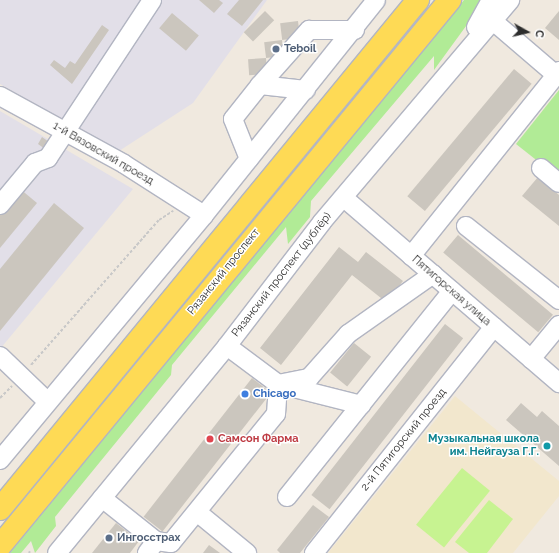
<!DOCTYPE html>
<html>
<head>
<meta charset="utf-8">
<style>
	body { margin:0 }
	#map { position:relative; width:559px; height:553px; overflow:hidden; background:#f0e9df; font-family:Raleway,sans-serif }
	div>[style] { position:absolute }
	.industrial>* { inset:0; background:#e2dfe8 }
	.education>* { inset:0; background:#f2e7cd }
	.green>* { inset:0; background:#b1eb96 }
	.pitch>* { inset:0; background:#c7f391; transform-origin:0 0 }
	.building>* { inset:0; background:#cbc6be; transform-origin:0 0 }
	.path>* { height:2px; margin-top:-1px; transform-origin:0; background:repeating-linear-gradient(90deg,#c8c8c8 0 3px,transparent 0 5px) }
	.roads { filter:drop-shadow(1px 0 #b2b5c2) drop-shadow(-1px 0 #b2b5c2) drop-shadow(0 1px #b2b5c2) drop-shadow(0 -1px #b2b5c2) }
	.minor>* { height:18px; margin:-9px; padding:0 9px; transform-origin:9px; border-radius:9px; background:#fff }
	.major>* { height:22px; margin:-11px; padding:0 11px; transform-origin:11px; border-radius:11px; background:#feda55 }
	.dots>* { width:11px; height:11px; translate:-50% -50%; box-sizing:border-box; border:2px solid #fff; border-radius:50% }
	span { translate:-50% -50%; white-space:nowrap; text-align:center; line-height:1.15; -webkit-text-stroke:3px #fff; paint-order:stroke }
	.service-label { font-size:11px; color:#4e5e75; font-weight:700 }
	.left { translate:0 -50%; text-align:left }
	.street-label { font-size:11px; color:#2d2d2d }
	.shop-label { font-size:11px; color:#366cbe; font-weight:700 }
	.health-label { font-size:11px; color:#be3a42; font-weight:700 }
	.culture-label { font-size:11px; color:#0d838f; font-weight:700 }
	.right { translate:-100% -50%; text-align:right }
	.north { position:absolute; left:507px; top:12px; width:40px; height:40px; -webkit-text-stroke:3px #fff; paint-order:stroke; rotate:98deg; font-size:11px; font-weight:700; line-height:16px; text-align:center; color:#2d2d2d }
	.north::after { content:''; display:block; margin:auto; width:14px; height:18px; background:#2d2d2d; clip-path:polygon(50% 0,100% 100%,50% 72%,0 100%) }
</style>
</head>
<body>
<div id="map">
	<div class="industrial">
		<div style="clip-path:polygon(0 0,267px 0,193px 103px,119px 151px,0 84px)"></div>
		<div style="clip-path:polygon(0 111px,133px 189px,0 349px)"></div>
	</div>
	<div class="education">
		<div style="clip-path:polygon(455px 396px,559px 481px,559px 496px,513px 553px,328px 553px)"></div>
	</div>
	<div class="green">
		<div style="clip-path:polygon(464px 0,485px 0,434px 70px,434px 56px,311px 201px,310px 217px,288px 244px,286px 227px,172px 365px,171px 375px,55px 517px,56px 526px,35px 553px,31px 541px,21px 553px,10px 553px)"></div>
		<div style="clip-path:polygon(559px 90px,559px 178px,516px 144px)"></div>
	</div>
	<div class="pitch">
		<div style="left:462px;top:468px;width:36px;height:73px;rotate:39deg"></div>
		<div style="clip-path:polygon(489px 500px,513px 519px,487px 553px,469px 553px,455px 542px)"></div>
	</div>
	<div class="building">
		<div style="clip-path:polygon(199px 0,219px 0,223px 3px,214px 13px)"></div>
		<div style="clip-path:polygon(239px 0,263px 0,242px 26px,227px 14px)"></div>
		<div style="left:265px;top:11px;width:13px;height:30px;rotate:45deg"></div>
		<div style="clip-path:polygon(559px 11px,559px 40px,545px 28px)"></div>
		<div style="left:172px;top:13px;width:35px;height:20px;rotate:40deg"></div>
		<div style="left:298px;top:21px;width:17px;height:18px;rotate:83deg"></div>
		<div style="clip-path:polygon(102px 25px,109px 30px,72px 84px,50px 65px,54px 60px,65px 68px,70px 61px,75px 64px)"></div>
		<div style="left:282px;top:40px;width:16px;height:18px;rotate:83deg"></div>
		<div style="left:266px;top:58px;width:16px;height:18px;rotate:86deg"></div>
		<div style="left:514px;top:69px;width:23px;height:166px;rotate:40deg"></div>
		<div style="clip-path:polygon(42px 137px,49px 142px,45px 149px,38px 144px)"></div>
		<div style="clip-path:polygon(538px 177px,559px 195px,559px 226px,522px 196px)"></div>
		<div style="clip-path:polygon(19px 188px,37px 203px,0 248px,0 211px)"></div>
		<div style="clip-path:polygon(54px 203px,84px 228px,0 331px,0 269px)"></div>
		<div style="left:458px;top:235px;width:124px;height:23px;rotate:40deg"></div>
		<div style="clip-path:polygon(339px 247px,358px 262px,366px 252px,403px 281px,386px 302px,352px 275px,281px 365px,260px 348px)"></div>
		<div style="left:445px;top:324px;width:23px;height:217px;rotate:38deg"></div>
		<div style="left:354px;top:343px;width:22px;height:38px;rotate:39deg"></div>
		<div style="left:252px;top:378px;width:24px;height:176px;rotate:38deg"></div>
		<div style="clip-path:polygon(521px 403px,537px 417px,542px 411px,559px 426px,559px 466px,506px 420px)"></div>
		<div style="clip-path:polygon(313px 505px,329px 517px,300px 553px,280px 553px,277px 550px)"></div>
		<div style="clip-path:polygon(116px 523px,139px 541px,130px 553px,92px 553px)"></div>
		<div style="clip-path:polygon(209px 545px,220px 553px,203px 553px)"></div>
	</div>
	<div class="path">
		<div style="left:31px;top:365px;width:193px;rotate:-48.6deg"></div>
		<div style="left:159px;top:220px;width:17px;rotate:-33deg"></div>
		<div style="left:0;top:398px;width:17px;rotate:-45deg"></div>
		<div style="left:29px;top:553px;width:2px;rotate:-63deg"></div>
	</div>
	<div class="roads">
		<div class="minor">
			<div style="left:493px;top:21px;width:83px;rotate:40.6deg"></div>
			<div style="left:476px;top:27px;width:31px;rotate:-61deg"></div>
			<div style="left:260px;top:85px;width:46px;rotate:6.2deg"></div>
			<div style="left:0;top:96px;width:141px;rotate:28.7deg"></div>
			<div style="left:124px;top:164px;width:95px;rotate:32.5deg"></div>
			<div style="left:249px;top:159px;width:43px;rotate:-111.8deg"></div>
			<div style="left:233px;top:119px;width:43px;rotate:-51.5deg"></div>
			<div style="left:260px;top:85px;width:74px;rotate:-48.3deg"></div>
			<div style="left:309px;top:30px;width:46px"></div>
			<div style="left:541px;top:168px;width:23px;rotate:40deg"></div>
			<div style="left:344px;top:198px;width:284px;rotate:40.7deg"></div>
			<div style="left:0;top:205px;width:55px;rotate:-50.2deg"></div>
			<div style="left:35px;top:163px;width:14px;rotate:-21deg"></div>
			<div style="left:48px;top:158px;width:189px;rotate:-56.6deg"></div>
			<div style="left:466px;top:226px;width:119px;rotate:38.5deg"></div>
			<div style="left:411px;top:256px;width:237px;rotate:-51.3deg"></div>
			<div style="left:227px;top:346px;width:64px;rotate:36.7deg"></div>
			<div style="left:278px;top:384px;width:86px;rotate:14.2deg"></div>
			<div style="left:0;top:356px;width:66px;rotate:43.8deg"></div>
			<div style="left:531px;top:359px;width:44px;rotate:-50.5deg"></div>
			<div style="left:0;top:460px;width:319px;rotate:-50.2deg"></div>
			<div style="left:204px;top:215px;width:275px;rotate:-51.3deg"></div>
			<div style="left:287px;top:497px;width:264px;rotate:-51.3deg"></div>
			<div style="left:102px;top:498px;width:69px;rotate:38.5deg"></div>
			<div style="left:197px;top:512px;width:65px;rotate:39.4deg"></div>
			<div style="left:57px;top:553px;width:268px;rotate:-50.6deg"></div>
			<div style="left:227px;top:346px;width:156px;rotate:-52.5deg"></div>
			<div style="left:322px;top:222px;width:291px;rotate:-49.7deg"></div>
			<div style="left:147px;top:553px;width:15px;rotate:-53deg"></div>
			<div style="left:156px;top:541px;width:15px;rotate:8deg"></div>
			<div style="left:171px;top:543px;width:166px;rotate:-50.9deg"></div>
			<div style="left:276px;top:414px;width:30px;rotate:-86deg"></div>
			<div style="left:278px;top:384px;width:32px;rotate:-11deg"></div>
			<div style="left:309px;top:378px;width:59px;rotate:-48.4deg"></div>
			<div style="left:348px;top:334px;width:104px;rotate:-35.2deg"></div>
			<div style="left:314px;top:553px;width:289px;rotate:-51.5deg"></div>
		</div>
		<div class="major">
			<div style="left:0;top:509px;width:659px;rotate:-50.61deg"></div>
			<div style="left:0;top:546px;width:708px;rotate:-50.51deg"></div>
		</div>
	</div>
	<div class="dots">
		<div style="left:276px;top:49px;background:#5c6f8a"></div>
		<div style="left:245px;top:394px;background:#3f7fe0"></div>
		<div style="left:210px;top:439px;background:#e0444e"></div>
		<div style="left:547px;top:446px;background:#0f9aa8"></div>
		<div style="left:109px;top:538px;background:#5c6f8a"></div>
	</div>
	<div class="service-label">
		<span class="left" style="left:284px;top:49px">Teboil</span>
		<span class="left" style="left:117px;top:538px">Ингосстрах</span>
	</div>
	<div class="street-label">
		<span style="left:103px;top:154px;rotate:30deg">1-й Вязовский проезд</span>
		<span style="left:224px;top:272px;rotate:-51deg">Рязанский проспект</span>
		<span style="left:282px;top:275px;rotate:-52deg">Рязанский проспект (дублёр)</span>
		<span style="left:451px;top:291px;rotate:41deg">Пятигорская улица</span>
		<span style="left:404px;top:440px;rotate:-51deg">2-й Пятигорский проезд</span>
	</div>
	<div class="shop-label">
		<span class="left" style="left:253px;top:394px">Chicago</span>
	</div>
	<div class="health-label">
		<span class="left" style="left:218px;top:439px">Самсон Фарма</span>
	</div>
	<div class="culture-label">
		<span class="right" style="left:539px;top:446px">Музыкальная школа<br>им. Нейгауза Г.Г.</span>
	</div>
	<div class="north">С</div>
</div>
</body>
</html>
